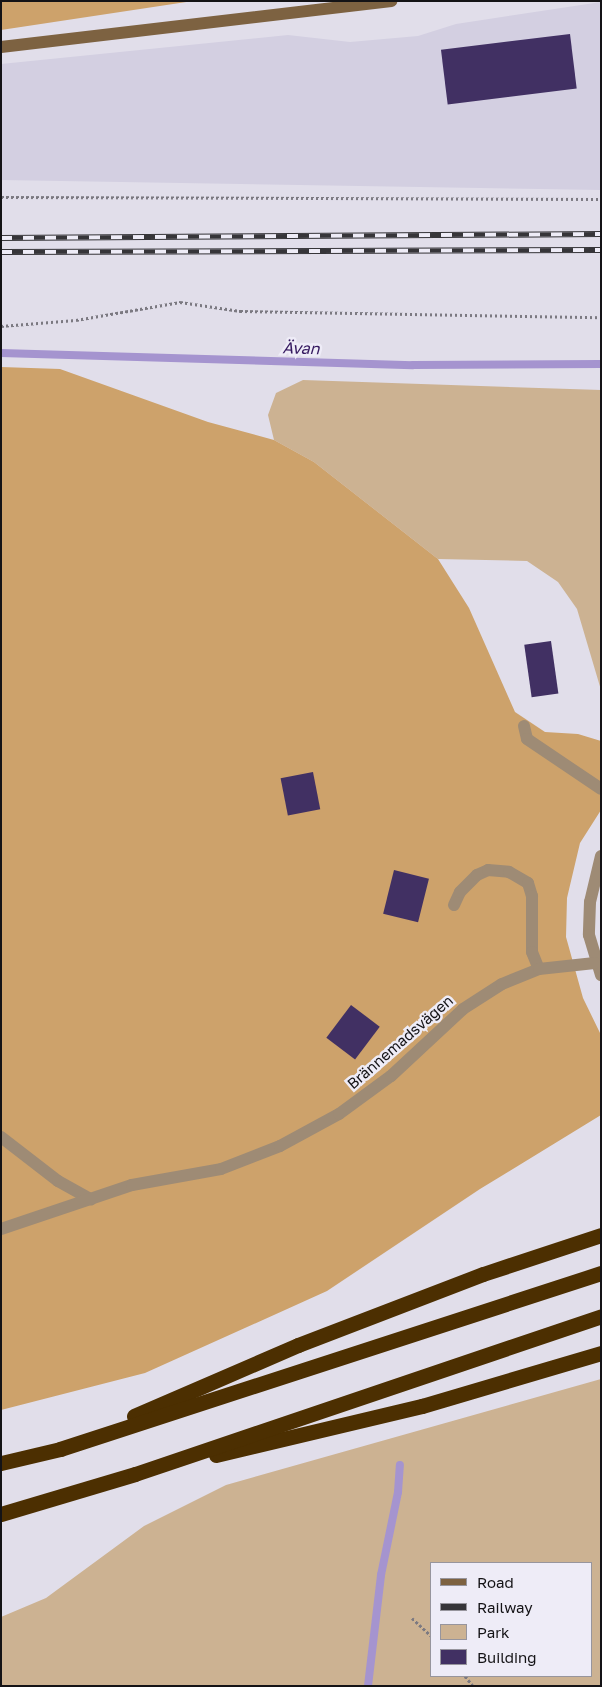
<!DOCTYPE html>
<html>
<head>
<meta charset="utf-8">
<style>
	body { margin:0 }
	#map { position:relative; width:602px; height:1687px; overflow:hidden; background:#e1deea; font-family:"Golos Text",sans-serif }
	div>[style] { position:absolute }
	.built>* { inset:0; background:#d3cfe1 }
	.green>* { inset:0; background:#ccb292 }
	.forest>* { inset:0; background:#cda26b }
	.stream>* { height:8px; margin:-4px; padding:0 4px; transform-origin:4px; border-radius:4px; background:#a594cf }
	.building>* { inset:0; background:#413063; transform-origin:0 0 }
	.path>* { height:3px; margin-top:-1.5px; transform-origin:0; background:repeating-linear-gradient(90deg,#7b7981 0 2.5px,transparent 0 5px) }
	.lane>* { height:12px; margin:-6px; padding:0 6px; transform-origin:6px; border-radius:6px; background:#9e8b75 }
	.street>* { height:12px; margin:-6px; padding:0 6px; transform-origin:6px; border-radius:6px; background:#9e8b75 }
	.secondary>* { height:12px; margin:-6px; padding:0 6px; transform-origin:6px; border-radius:6px; background:#7d6241 }
	.highway>* { height:15px; margin:-7.5px; padding:0 7.5px; transform-origin:7.5px; border-radius:7.5px; background:#4c2f01 }
	.rail>* { height:5.5px; margin-top:-2.75px; transform-origin:0; background:repeating-linear-gradient(90deg,#eeecf7 0 11px,#363539 0 22px); box-sizing:border-box; border-block:1px solid #363539 }
	span { translate:-50% -50%; white-space:nowrap; text-align:center; line-height:1.15; -webkit-text-stroke:5px #eeecf7; paint-order:stroke }
	.street-label { font-size:15px; color:#141316 }
	.water-label { font-size:16px; color:#361a60; font-style:italic }
	.frame { position:absolute; inset:0; border:2px solid #141316; pointer-events:none }
	.legend { position:absolute; left:430px; top:1562px; width:162px; height:115px; box-sizing:border-box; background:#eeecf7; border:1px solid #97959d; margin:0; padding:6px 9px; list-style:none; font-size:15px; color:#141316 }
	.legend li { display:flex; align-items:center; gap:10px; height:25px }
	.legend b { width:25px; border:1px solid #97959d }
</style>
</head>
<body>
<div id="map">
	<div class="built">
		<div style="clip-path:polygon(601px 2px,601px 190px,1px 180px,1px 64px,288px 35px,350px 42px,418px 36px,456px 24px)"></div>
	</div>
	<div class="green">
		<div style="clip-path:polygon(303px 380px,601px 390px,601px 690px,577px 609px,558px 582px,527px 561px,438px 559px,314px 462px,274px 440px,268px 415px,276px 393px)"></div>
		<div style="clip-path:polygon(evenodd,601px 1379px,601px 1686px,1px 1686px,1px 1617px,46px 1598px,144px 1526px,226px 1485px,601px 1379px,431px 1563px,591px 1563px,591px 1676px,431px 1676px,431px 1563px)"></div>
	</div>
	<div class="forest">
		<div style="clip-path:polygon(1px 1px,193px 1px,1px 30px)"></div>
		<div style="clip-path:polygon(1px 367px,60px 369px,208px 422px,274px 440px,314px 462px,438px 559px,469px 608px,515px 712px,545px 732px,578px 734px,601px 741px,601px 810px,580px 843px,567px 898px,566px 937px,583px 998px,601px 1035px,601px 1115px,480px 1189px,327px 1291px,145px 1373px,1px 1410px)"></div>
	</div>
	<div class="stream">
		<div style="left:1px;top:353px;width:412px;rotate:1.7deg"></div>
		<div style="left:413px;top:365px;width:188px;rotate:-0.3deg"></div>
		<div style="left:368px;top:1686px;width:112px;rotate:-83.3deg"></div>
		<div style="left:381px;top:1575px;width:85px;rotate:-78.4deg"></div>
		<div style="left:398px;top:1492px;width:27px;rotate:-86deg"></div>
	</div>
	<div class="building">
		<div style="left:570px;top:34px;width:55px;height:130px;rotate:83deg"></div>
		<div style="left:551px;top:641px;width:53px;height:27px;rotate:82deg"></div>
		<div style="left:313px;top:772px;width:38px;height:33px;rotate:79deg"></div>
		<div style="left:394px;top:870px;width:36px;height:45px;rotate:14deg"></div>
		<div style="left:351px;top:1005px;width:36px;height:41px;rotate:37deg"></div>
	</div>
	<div class="path">
		<div style="left:1px;top:197px;width:600px;rotate:0.19deg"></div>
		<div style="left:1px;top:326px;width:75px;rotate:-4.6deg"></div>
		<div style="left:76px;top:320px;width:106px;rotate:-9.8deg"></div>
		<div style="left:180px;top:302px;width:61px;rotate:8.5deg"></div>
		<div style="left:240px;top:311px;width:361px;rotate:1deg"></div>
		<div style="left:412px;top:1618px;width:26px;rotate:43deg"></div>
		<div style="left:465px;top:1676px;width:13px;rotate:51deg"></div>
	</div>
	<div class="lane">
		<div style="left:524px;top:726px;width:13px;rotate:77deg"></div>
		<div style="left:527px;top:739px;width:89px;rotate:34deg"></div>
		<div style="left:454px;top:905px;width:14px;rotate:-65deg"></div>
		<div style="left:460px;top:892px;width:24px;rotate:-45deg"></div>
		<div style="left:477px;top:875px;width:12px;rotate:-24deg"></div>
		<div style="left:488px;top:870px;width:21px;rotate:5deg"></div>
		<div style="left:509px;top:872px;width:22px;rotate:30deg"></div>
		<div style="left:528px;top:883px;width:14px;rotate:73deg"></div>
		<div style="left:532px;top:896px;width:56px;rotate:90deg"></div>
		<div style="left:532px;top:952px;width:18px;rotate:68deg"></div>
		<div style="left:1px;top:1137px;width:72px;rotate:37.7deg"></div>
		<div style="left:58px;top:1181px;width:38px;rotate:29deg"></div>
	</div>
	<div class="street">
		<div style="left:601px;top:856px;width:47px;rotate:103.4deg"></div>
		<div style="left:590px;top:902px;width:33px;rotate:92deg"></div>
		<div style="left:589px;top:935px;width:42px;rotate:73.3deg"></div>
		<div style="left:1px;top:1229px;width:138px;rotate:-18.6deg"></div>
		<div style="left:132px;top:1185px;width:90px;rotate:-10.2deg"></div>
		<div style="left:221px;top:1169px;width:63px;rotate:-21.3deg"></div>
		<div style="left:280px;top:1146px;width:67px;rotate:-28.5deg"></div>
		<div style="left:339px;top:1114px;width:64px;rotate:-36.2deg"></div>
		<div style="left:391px;top:1076px;width:98px;rotate:-42.9deg"></div>
		<div style="left:463px;top:1009px;width:46px;rotate:-32.7deg"></div>
		<div style="left:502px;top:984px;width:40px;rotate:-22deg"></div>
		<div style="left:539px;top:969px;width:56px;rotate:-6.1deg"></div>
	</div>
	<div class="secondary">
		<div style="left:1px;top:47px;width:393px;rotate:-6.7deg"></div>
	</div>
	<div class="highway">
		<div style="left:134px;top:1416px;width:179px;rotate:-23.4deg"></div>
		<div style="left:298px;top:1345px;width:198px;rotate:-21deg"></div>
		<div style="left:483px;top:1274px;width:124px;rotate:-18.3deg"></div>
		<div style="left:216px;top:1455px;width:212px;rotate:-13.4deg"></div>
		<div style="left:422px;top:1406px;width:187px;rotate:-16.5deg"></div>
		<div style="left:1px;top:1463px;width:61px;rotate:-13.3deg"></div>
		<div style="left:60px;top:1449px;width:569px;rotate:-18.02deg"></div>
		<div style="left:1px;top:1514px;width:140px;rotate:-16.6deg"></div>
		<div style="left:135px;top:1474px;width:492px;rotate:-18.7deg"></div>
	</div>
	<div class="rail">
		<div style="left:1px;top:238px;width:600px;rotate:-0.38deg"></div>
		<div style="left:1px;top:252px;width:600px;rotate:-0.19deg"></div>
	</div>
	<div class="street-label">
		<span style="left:400px;top:1042px;rotate:-41deg">Brännemadsvägen</span>
	</div>
	<div class="water-label">
		<span style="left:301px;top:348px;rotate:2deg">Ävan</span>
	</div>
	<div class="frame"></div>
	<ul class="legend">
	<li><b style="height:6px;background:#7d6241"></b>Road</li>
	<li><b style="height:6px;background:#363539"></b>Railway</li>
	<li><b style="height:14px;background:#ccb292"></b>Park</li>
	<li><b style="height:14px;background:#413063"></b>Building</li>
	</ul>
</div>
</body>
</html>
